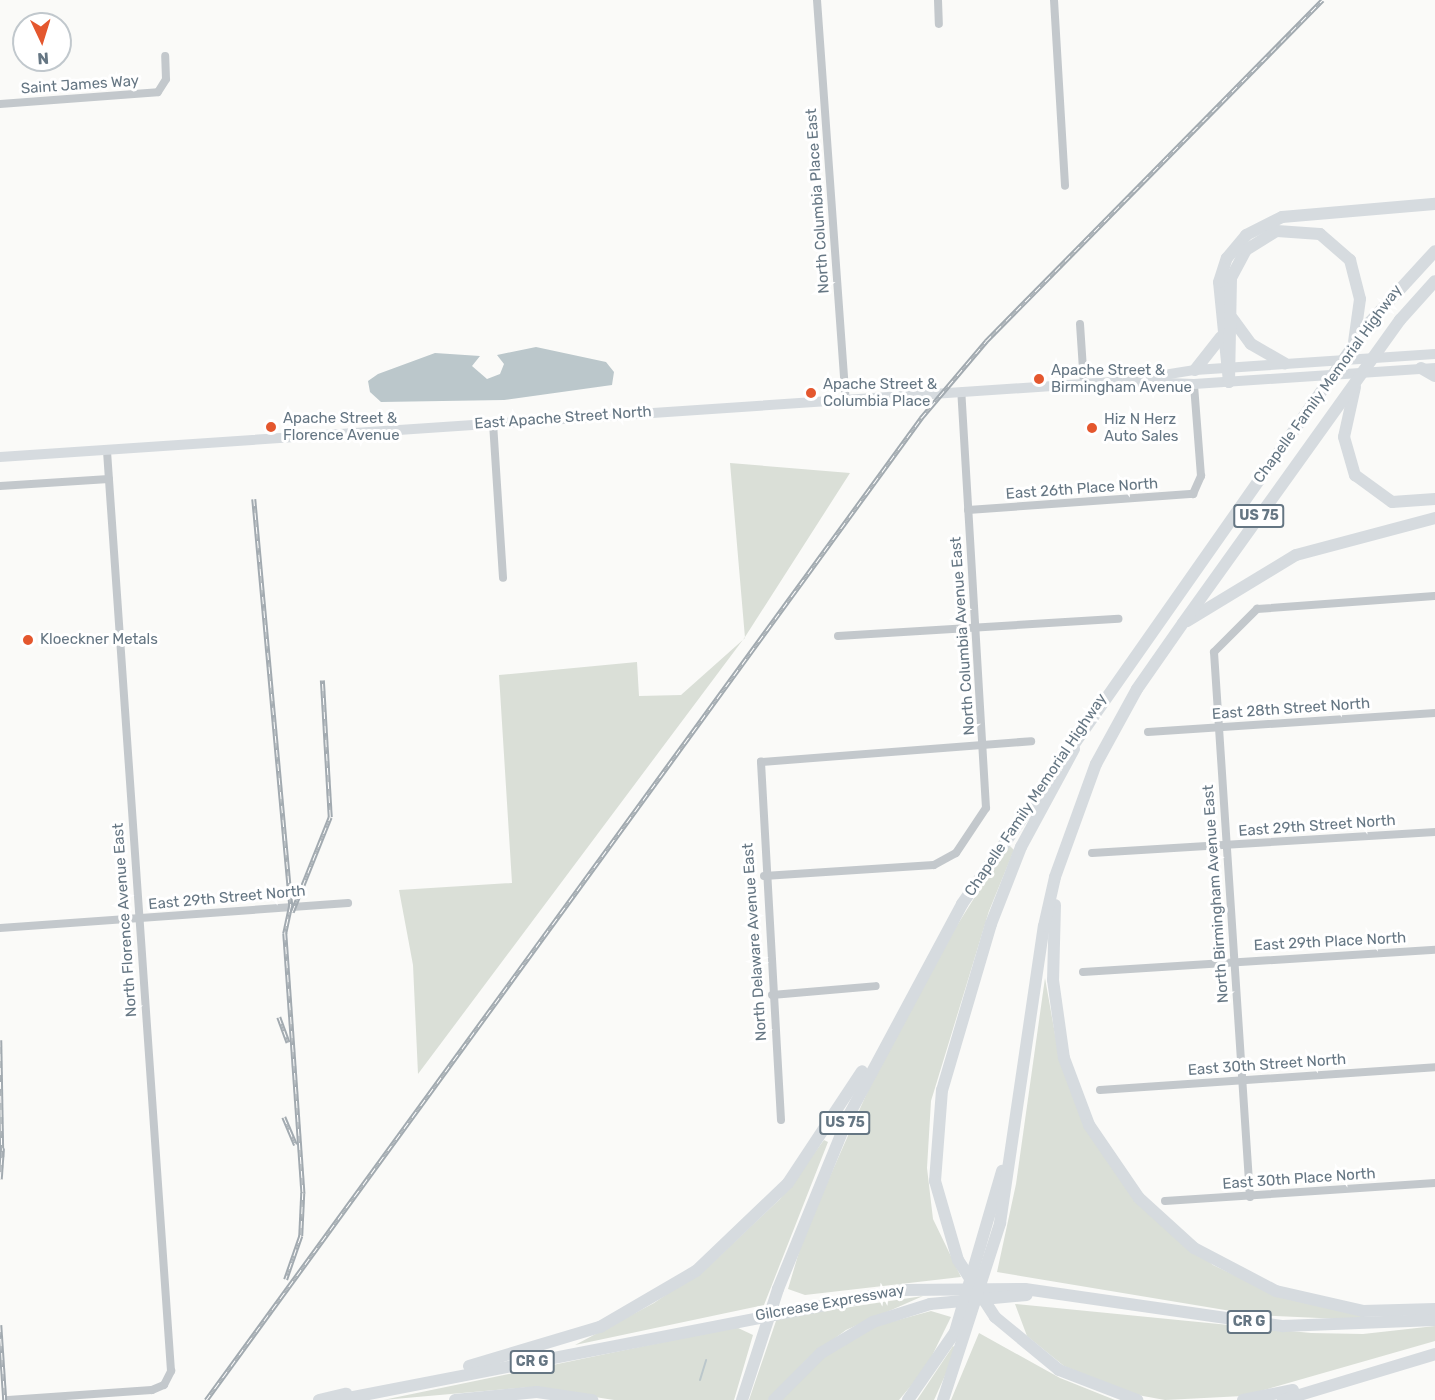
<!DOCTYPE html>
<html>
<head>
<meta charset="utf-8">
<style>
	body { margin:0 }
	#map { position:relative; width:1435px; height:1400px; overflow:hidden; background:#fafaf8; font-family:Rubik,sans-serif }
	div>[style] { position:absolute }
	.green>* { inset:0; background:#dadfd7 }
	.water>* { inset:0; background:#bbc7cb }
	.stream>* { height:2px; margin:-1px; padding:0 1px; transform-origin:1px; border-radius:1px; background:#bbc7cb }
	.minor>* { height:8px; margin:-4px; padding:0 4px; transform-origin:4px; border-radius:4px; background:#c3c8cc }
	.major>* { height:10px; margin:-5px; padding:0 5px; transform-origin:5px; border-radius:5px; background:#d6dbdf }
	.highway>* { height:12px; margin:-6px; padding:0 6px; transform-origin:6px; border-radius:6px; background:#d6dbdf }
	.rail>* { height:4.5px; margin-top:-2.25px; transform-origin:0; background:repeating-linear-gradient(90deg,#fff 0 7px,#a2aab0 0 14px); box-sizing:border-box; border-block:2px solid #a2aab0 }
	.dots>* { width:16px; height:16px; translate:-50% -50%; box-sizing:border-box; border:3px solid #fff; border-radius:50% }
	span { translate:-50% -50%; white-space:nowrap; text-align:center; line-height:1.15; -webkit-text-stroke:6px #fff; paint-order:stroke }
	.shield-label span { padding:2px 4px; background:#fff; border:2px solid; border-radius:4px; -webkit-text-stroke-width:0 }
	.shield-label { font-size:14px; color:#657683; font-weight:700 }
	.street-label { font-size:15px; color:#657683 }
	.poi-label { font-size:15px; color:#657683 }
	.left { translate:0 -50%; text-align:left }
	.north { position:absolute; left:12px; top:12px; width:60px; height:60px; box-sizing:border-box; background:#fff; border:2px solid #c1c8cd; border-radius:50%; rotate:176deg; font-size:16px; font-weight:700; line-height:24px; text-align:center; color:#657683 }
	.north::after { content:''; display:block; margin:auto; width:21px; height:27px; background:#e4572e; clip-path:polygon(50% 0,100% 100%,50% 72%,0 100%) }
</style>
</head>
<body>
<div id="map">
	<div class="green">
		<div style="clip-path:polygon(730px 463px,850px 473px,745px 637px,418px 1074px,413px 965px,399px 890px,512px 883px,499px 675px,637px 662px,639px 696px,681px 695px,745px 638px)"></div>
		<div style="clip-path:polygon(1008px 844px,1014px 850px,989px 911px,931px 1101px,927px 1168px,933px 1219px,961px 1277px,805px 1295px,788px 1289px,804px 1235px,870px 1086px,956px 927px)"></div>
		<div style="clip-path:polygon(1045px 978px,1058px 1051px,1083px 1123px,1128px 1191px,1213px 1265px,1280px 1297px,1363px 1315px,1363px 1320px,1255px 1315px,997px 1272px,1016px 1184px)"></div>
		<div style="clip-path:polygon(824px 1140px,828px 1142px,764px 1305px,575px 1345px,654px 1303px,711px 1264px,780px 1199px)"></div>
		<div style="clip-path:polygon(923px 1296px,846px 1330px,807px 1359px,768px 1400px,749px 1400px,777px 1318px)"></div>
		<div style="clip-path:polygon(1015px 1304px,1311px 1333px,1363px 1334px,1435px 1326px,1435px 1341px,1243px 1396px,1165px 1400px,1132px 1394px,1064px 1366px,1027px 1336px)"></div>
		<div style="clip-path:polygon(931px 1311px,951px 1317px,926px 1368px,899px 1400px,779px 1400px,818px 1361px,872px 1327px)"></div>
		<div style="clip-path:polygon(736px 1327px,753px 1335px,734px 1400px,614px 1400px,531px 1387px,383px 1400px)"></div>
		<div style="clip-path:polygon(979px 1333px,1060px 1378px,1115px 1400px,951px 1400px)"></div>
		<div style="clip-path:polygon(953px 1346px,957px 1349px,934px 1400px,917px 1400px)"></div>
	</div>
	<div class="water">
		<div style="clip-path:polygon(536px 347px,606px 362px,614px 372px,612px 385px,504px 400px,381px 402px,370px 392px,368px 381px,378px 374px,435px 353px,480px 356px,472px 366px,487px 379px,500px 374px,504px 364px,497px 355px)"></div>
	</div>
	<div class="stream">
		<div style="left:700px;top:1380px;width:21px;rotate:-73deg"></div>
	</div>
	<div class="minor">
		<div style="left:817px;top:0;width:401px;rotate:85.9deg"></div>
		<div style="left:938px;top:0;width:24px;rotate:88deg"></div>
		<div style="left:1054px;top:0;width:186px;rotate:86.6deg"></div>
		<div style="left:0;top:104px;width:158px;rotate:-4.3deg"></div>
		<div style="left:158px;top:92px;width:15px;rotate:-58deg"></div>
		<div style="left:166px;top:79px;width:23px;rotate:-92deg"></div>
		<div style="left:1080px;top:324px;width:60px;rotate:86.2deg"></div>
		<div style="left:493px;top:423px;width:155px;rotate:86.3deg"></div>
		<div style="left:0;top:486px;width:109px;rotate:-3.7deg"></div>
		<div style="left:968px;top:510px;width:226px;rotate:-4.1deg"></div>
		<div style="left:1193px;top:494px;width:20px;rotate:-66deg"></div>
		<div style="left:1201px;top:476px;width:92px;rotate:-94.4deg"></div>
		<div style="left:838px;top:636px;width:281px;rotate:-3.5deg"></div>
		<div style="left:1148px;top:732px;width:288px;rotate:-3.8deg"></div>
		<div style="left:1092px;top:853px;width:344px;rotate:-3.5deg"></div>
		<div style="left:764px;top:876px;width:170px;rotate:-3.7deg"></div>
		<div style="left:934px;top:865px;width:25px;rotate:-29deg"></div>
		<div style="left:956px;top:853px;width:54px;rotate:-56.3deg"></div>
		<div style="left:986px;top:808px;width:417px;rotate:-93.4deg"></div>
		<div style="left:0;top:928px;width:349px;rotate:-4.1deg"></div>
		<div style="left:1083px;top:972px;width:353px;rotate:-3.6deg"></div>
		<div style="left:772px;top:995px;width:104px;rotate:-4.9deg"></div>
		<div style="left:1100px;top:1090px;width:336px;rotate:-3.9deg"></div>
		<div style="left:781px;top:1120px;width:359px;rotate:-93.2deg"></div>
		<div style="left:761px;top:762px;width:271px;rotate:-4.4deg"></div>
		<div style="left:1250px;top:1197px;width:546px;rotate:-93.78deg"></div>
		<div style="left:1214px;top:652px;width:61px;rotate:-45deg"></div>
		<div style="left:1257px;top:609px;width:178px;rotate:-4.2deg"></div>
		<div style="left:1165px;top:1201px;width:271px;rotate:-3.8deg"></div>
		<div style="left:8px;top:1400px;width:144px;rotate:-4deg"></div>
		<div style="left:152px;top:1390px;width:13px;rotate:-23deg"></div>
		<div style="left:164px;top:1385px;width:16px;rotate:-63deg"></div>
		<div style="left:171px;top:1371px;width:923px;rotate:-93.98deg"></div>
	</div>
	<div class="major">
		<div style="left:1139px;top:382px;width:55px;rotate:2.1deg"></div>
		<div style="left:1194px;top:384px;width:242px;rotate:-3.8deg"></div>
		<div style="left:0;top:457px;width:1129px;rotate:-3.86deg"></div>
		<div style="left:1126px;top:381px;width:70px;rotate:-9.1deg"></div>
		<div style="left:1195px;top:370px;width:241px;rotate:-3.8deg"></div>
	</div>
	<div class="highway">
		<div style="left:1232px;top:318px;width:32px;rotate:54deg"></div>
		<div style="left:1251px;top:344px;width:39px;rotate:30deg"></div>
		<div style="left:1421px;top:368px;width:16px;rotate:30deg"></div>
		<div style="left:1195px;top:370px;width:42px;rotate:-51.8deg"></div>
		<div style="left:1229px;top:382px;width:100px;rotate:-95.7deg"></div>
		<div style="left:1219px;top:282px;width:25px;rotate:-72deg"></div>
		<div style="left:1227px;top:258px;width:30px;rotate:-50deg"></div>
		<div style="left:1246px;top:235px;width:40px;rotate:-26.6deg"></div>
		<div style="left:1282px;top:217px;width:154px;rotate:-4.9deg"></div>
		<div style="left:1229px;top:382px;width:104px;rotate:-88.9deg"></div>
		<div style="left:1231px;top:278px;width:32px;rotate:-62deg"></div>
		<div style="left:1246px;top:250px;width:36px;rotate:-32deg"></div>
		<div style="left:1277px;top:231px;width:43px;rotate:4deg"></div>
		<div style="left:1320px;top:234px;width:40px;rotate:41deg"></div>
		<div style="left:1350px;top:260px;width:40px;rotate:75.6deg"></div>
		<div style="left:1360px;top:299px;width:43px;rotate:97.9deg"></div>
		<div style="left:1355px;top:387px;width:51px;rotate:102.4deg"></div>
		<div style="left:1344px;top:437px;width:40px;rotate:74deg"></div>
		<div style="left:1355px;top:475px;width:46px;rotate:36.1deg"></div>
		<div style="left:1392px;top:502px;width:43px;rotate:-4deg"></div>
		<div style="left:1187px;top:621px;width:127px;rotate:-31.2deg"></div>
		<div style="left:1296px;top:555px;width:144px;rotate:-14.9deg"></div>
		<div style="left:1074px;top:749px;width:111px;rotate:118.4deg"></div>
		<div style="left:1021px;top:847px;width:83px;rotate:111.3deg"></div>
		<div style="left:991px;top:924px;width:173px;rotate:106.4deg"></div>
		<div style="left:942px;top:1090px;width:91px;rotate:94.4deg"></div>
		<div style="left:935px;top:1181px;width:82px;rotate:73.8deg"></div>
		<div style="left:958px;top:1260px;width:68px;rotate:57deg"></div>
		<div style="left:995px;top:1317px;width:83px;rotate:39.6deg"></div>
		<div style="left:1059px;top:1370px;width:84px;rotate:21deg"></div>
		<div style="left:1055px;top:905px;width:75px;rotate:91.5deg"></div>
		<div style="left:1053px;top:980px;width:79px;rotate:82deg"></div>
		<div style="left:1064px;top:1058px;width:72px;rotate:69.5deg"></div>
		<div style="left:1089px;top:1125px;width:88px;rotate:55.6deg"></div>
		<div style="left:1139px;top:1198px;width:74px;rotate:42.3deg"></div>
		<div style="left:1194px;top:1248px;width:93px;rotate:27.7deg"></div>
		<div style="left:1276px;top:1291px;width:89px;rotate:12.9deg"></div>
		<div style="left:1363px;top:1311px;width:72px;rotate:-1.6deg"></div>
		<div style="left:469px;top:1366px;width:137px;rotate:-16.6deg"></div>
		<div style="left:600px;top:1327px;width:111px;rotate:-30.3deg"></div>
		<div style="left:696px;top:1271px;width:127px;rotate:-43.7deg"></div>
		<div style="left:788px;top:1183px;width:134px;rotate:-56.5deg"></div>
		<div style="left:319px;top:1400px;width:28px;rotate:-13deg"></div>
		<div style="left:338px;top:1400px;width:576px;rotate:-11.02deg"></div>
		<div style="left:903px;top:1290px;width:122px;rotate:-0.5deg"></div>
		<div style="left:1025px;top:1289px;width:261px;rotate:8.2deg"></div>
		<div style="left:1283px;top:1326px;width:152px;rotate:-2.3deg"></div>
		<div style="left:455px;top:1400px;width:82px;rotate:-5.6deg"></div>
		<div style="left:537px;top:1392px;width:56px;rotate:8.3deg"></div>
		<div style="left:742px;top:1400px;width:117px;rotate:-72deg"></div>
		<div style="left:778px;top:1289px;width:188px;rotate:-67.8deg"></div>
		<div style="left:849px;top:1115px;width:239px;rotate:-61.8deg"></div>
		<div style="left:962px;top:904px;width:711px;rotate:-54.97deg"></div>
		<div style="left:1370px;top:322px;width:96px;rotate:-47.5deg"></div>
		<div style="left:774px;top:1400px;width:66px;rotate:-45deg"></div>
		<div style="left:821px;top:1353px;width:61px;rotate:-30.8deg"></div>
		<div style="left:873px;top:1322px;width:60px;rotate:-17.5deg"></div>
		<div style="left:930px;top:1304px;width:97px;rotate:-5.3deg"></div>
		<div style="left:908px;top:1400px;width:83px;rotate:-55.3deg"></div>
		<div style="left:955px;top:1332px;width:168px;rotate:-73.7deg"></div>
		<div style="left:943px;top:1400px;width:186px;rotate:-72.1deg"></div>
		<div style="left:1000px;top:1223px;width:300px;rotate:-81.6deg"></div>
		<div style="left:1044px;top:926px;width:50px;rotate:-77.3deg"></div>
		<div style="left:1055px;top:877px;width:120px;rotate:-70.1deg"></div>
		<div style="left:1096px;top:764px;width:85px;rotate:-61.3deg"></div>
		<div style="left:1137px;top:689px;width:80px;rotate:-55.1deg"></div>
		<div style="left:1183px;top:623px;width:373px;rotate:-54.4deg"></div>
		<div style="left:1400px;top:320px;width:52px;rotate:-48.1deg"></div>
		<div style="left:1243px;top:1400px;width:51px;rotate:-11.3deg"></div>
		<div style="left:1283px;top:1400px;width:159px;rotate:-16.8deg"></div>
	</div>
	<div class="rail">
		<div style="left:254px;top:499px;width:408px;rotate:84.8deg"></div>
		<div style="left:291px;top:905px;width:29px;rotate:102deg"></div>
		<div style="left:285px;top:933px;width:261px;rotate:86deg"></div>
		<div style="left:303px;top:1193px;width:43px;rotate:92.7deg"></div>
		<div style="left:301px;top:1236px;width:46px;rotate:109.2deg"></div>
		<div style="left:292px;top:912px;width:102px;rotate:-68.2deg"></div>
		<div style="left:330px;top:817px;width:137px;rotate:-93.3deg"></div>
		<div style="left:279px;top:1017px;width:27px;rotate:70deg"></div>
		<div style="left:0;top:1040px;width:117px;rotate:89deg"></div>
		<div style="left:284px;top:1117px;width:30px;rotate:67deg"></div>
		<div style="left:0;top:1179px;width:31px;rotate:-86deg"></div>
		<div style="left:0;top:1325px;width:75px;rotate:86.2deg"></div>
		<div style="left:206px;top:1400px;width:1215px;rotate:-53.94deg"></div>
		<div style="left:921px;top:418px;width:101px;rotate:-49.8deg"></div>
		<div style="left:986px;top:341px;width:479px;rotate:-45.4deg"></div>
	</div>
	<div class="dots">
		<div style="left:1039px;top:379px;background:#e4572e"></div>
		<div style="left:811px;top:393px;background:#e4572e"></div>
		<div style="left:271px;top:427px;background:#e4572e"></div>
		<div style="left:1092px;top:428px;background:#e4572e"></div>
		<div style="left:28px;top:640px;background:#e4572e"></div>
	</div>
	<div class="shield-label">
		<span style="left:1259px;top:516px">US 75</span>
		<span style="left:845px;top:1123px">US 75</span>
		<span style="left:1249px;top:1322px">CR G</span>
		<span style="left:532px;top:1362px">CR G</span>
	</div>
	<div class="street-label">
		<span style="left:80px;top:85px;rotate:-4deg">Saint James Way</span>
		<span style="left:818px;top:201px;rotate:-94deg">North Columbia Place East</span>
		<span style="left:1328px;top:384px;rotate:-54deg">Chapelle Family Memorial Highway</span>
		<span style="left:563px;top:418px;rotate:-4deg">East Apache Street North</span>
		<span style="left:1082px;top:489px;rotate:-4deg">East 26th Place North</span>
		<span style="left:963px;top:636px;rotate:-94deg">North Columbia Avenue East</span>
		<span style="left:1291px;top:709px;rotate:-4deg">East 28th Street North</span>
		<span style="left:1036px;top:795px;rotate:-56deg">Chapelle Family Memorial Highway</span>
		<span style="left:1317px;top:826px;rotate:-4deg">East 29th Street North</span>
		<span style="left:1216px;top:894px;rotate:-94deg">North Birmingham Avenue East</span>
		<span style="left:227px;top:898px;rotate:-5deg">East 29th Street North</span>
		<span style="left:125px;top:920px;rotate:-94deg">North Florence Avenue East</span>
		<span style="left:755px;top:942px;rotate:-94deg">North Delaware Avenue East</span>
		<span style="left:1330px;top:942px;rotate:-3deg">East 29th Place North</span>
		<span style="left:1267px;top:1065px;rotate:-4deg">East 30th Street North</span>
		<span style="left:1299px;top:1179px;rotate:-4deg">East 30th Place North</span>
		<span style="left:830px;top:1303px;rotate:-10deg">Gilcrease Expressway</span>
	</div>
	<div class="poi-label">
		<span class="left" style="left:1051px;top:379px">Apache Street &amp;<br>Birmingham Avenue</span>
		<span class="left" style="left:823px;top:393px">Apache Street &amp;<br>Columbia Place</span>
		<span class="left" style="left:283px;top:427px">Apache Street &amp;<br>Florence Avenue</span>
		<span class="left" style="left:1104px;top:428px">Hiz N Herz<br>Auto Sales</span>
		<span class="left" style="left:40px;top:640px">Kloeckner Metals</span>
	</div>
	<div class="north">N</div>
</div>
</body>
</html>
